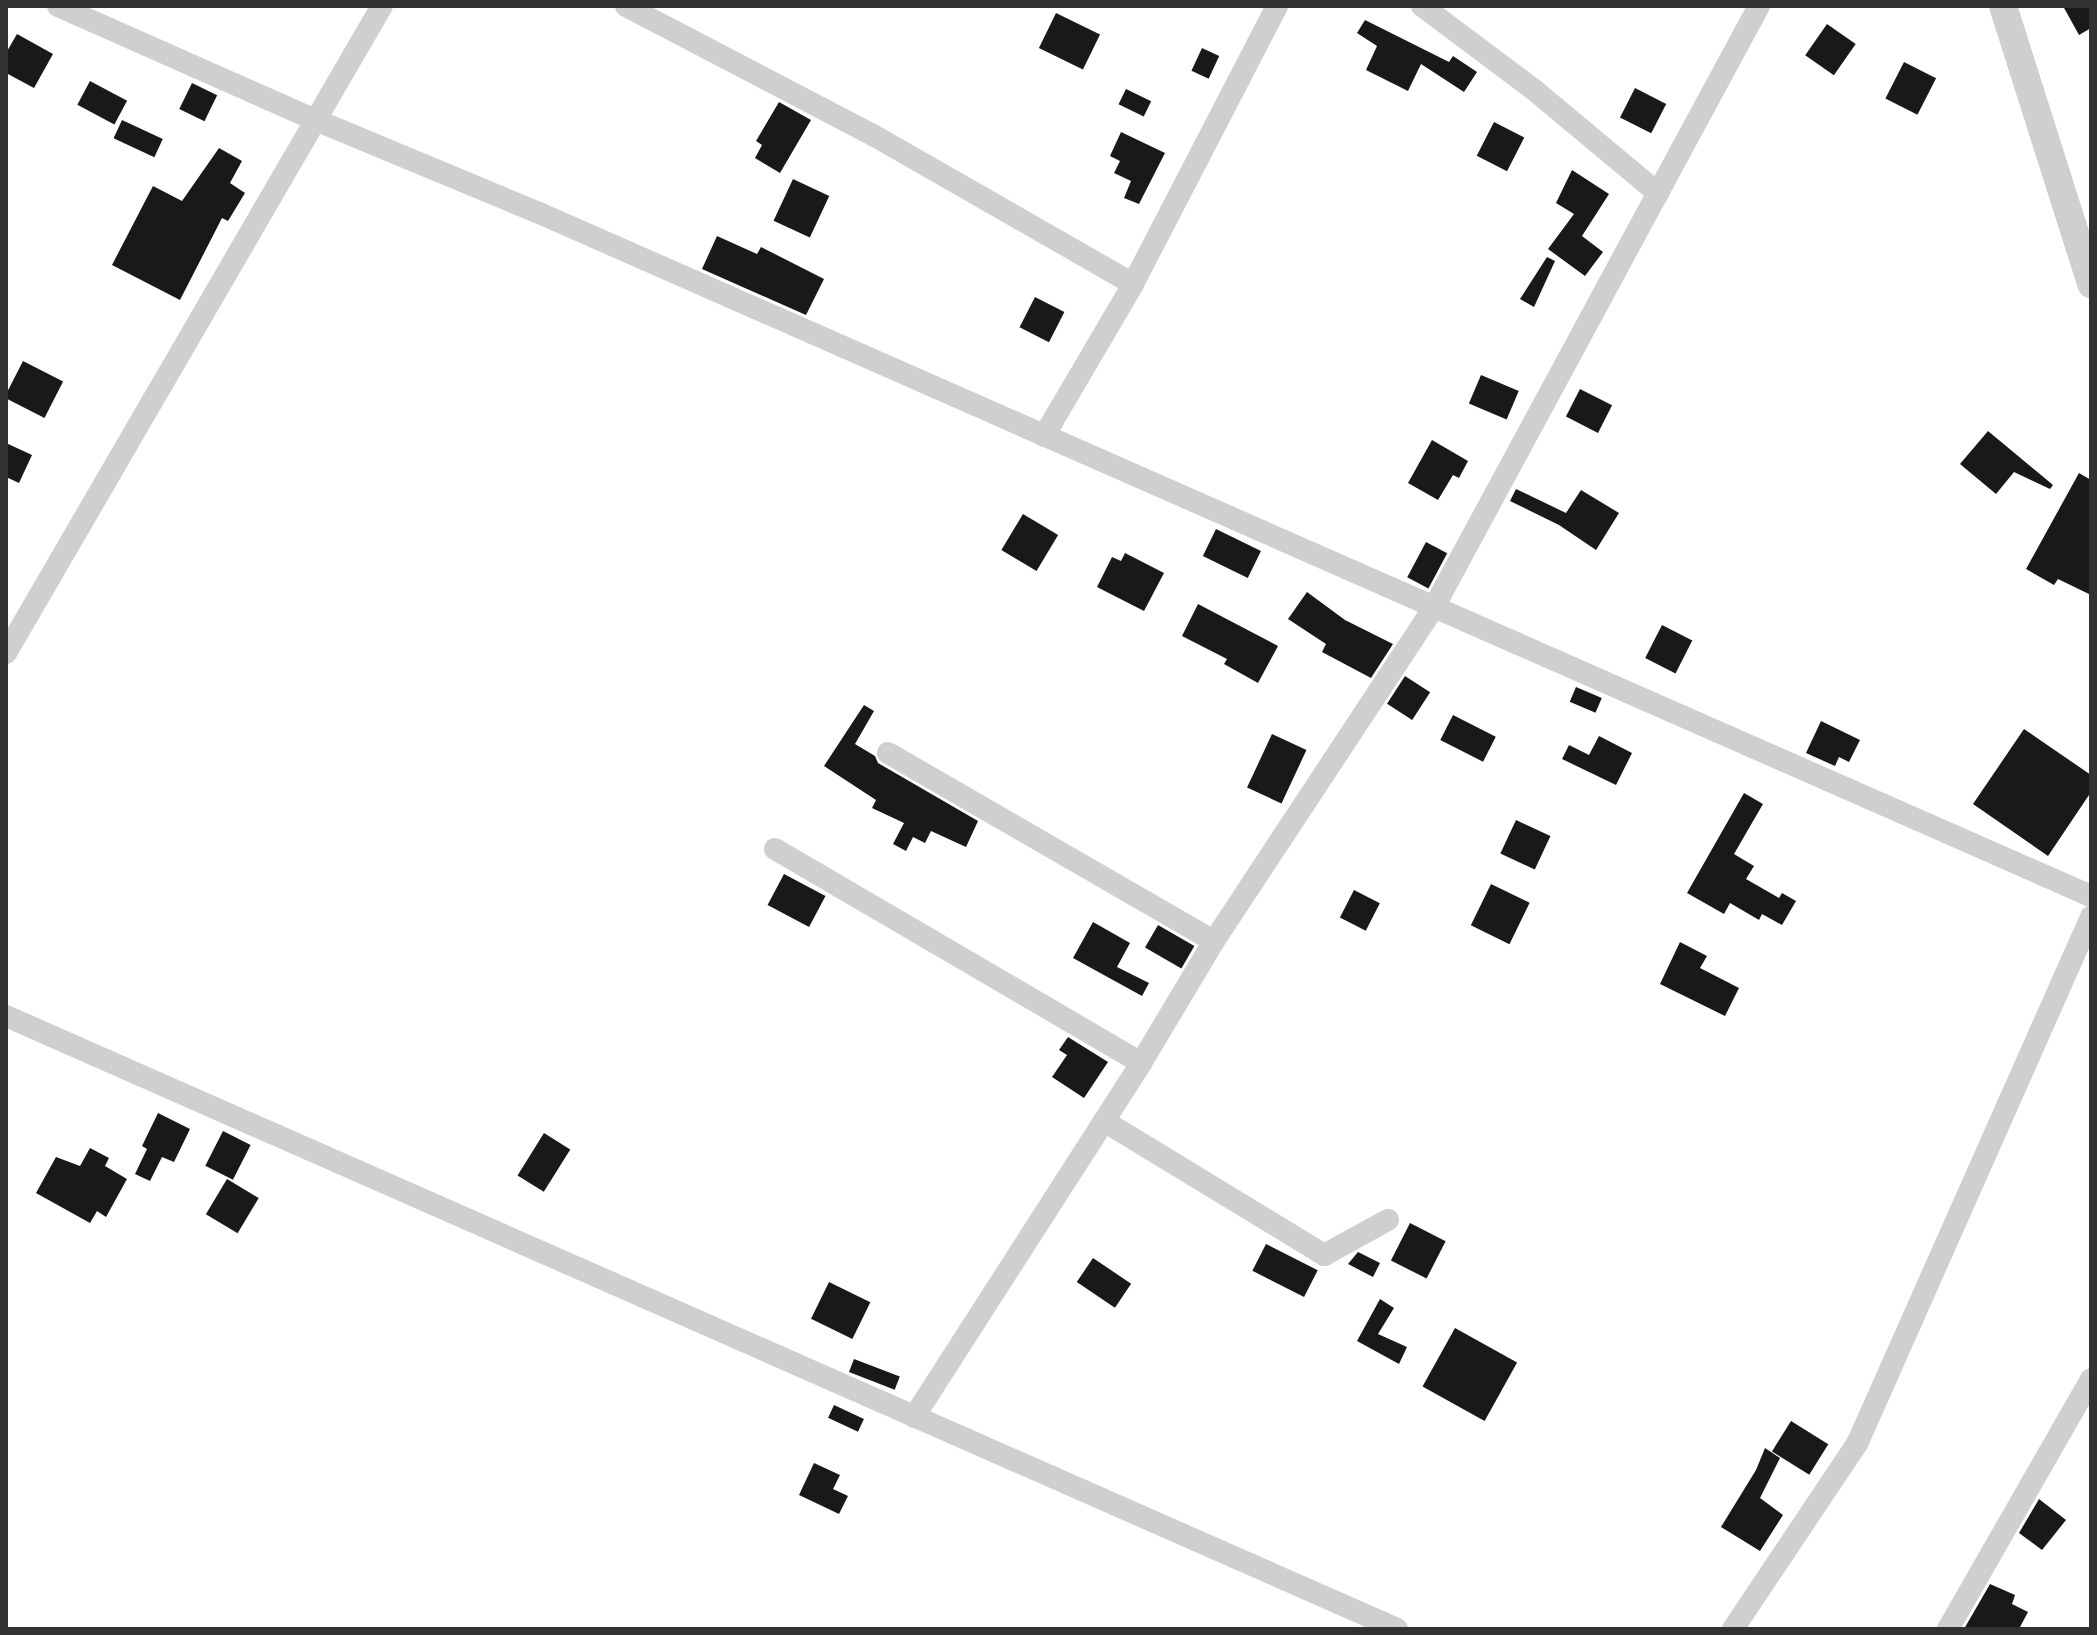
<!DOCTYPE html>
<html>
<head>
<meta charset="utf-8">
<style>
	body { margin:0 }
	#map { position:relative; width:2097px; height:1635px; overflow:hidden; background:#fff; font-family:"Roboto Condensed",sans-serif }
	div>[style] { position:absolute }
	.building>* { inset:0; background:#191919; transform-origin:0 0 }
	.minor>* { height:22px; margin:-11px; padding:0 11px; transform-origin:11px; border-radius:11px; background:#cfcfcf }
	.tertiary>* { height:28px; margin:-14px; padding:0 14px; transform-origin:14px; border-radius:14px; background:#cfcfcf }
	span { translate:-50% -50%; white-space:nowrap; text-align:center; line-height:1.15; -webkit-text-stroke:8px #fff; paint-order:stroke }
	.frame { position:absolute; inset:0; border:8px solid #323232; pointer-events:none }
</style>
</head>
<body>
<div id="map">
	<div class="building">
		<div style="clip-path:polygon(2063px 6px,2091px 6px,2091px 28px,2079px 35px)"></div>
		<div style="left:1056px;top:13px;width:49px;height:39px;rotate:26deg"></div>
		<div style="clip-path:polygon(1365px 20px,1449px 62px,1453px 56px,1477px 72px,1464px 92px,1421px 64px,1408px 91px,1366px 70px,1377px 46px,1357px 33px)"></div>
		<div style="left:1827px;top:24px;width:35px;height:38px;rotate:35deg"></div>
		<div style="clip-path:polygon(17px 34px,53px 54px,34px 88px,6px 73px,6px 53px)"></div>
		<div style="left:1202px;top:48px;width:19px;height:25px;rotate:25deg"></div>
		<div style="left:1904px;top:62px;width:36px;height:41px;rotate:27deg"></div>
		<div style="left:90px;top:81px;width:42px;height:27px;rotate:28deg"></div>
		<div style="left:192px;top:83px;width:28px;height:29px;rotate:26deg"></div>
		<div style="left:1635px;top:88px;width:35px;height:33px;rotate:27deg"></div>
		<div style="left:1126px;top:89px;width:28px;height:17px;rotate:26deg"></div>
		<div style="clip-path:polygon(779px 102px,811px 120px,780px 173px,755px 158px,762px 145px,756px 141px)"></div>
		<div style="left:122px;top:120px;width:45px;height:20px;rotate:25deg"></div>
		<div style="left:1494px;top:122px;width:34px;height:38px;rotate:27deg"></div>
		<div style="clip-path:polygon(1121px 132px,1165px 153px,1139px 204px,1124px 198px,1131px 181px,1114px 173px,1120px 161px,1110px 156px)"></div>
		<div style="clip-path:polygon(219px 148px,242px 161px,230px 183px,245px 193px,228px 221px,222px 218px,180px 300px,112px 265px,153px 186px,182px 201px)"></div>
		<div style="clip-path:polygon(1572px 170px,1609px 194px,1582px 236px,1603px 252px,1585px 276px,1548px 249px,1574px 214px,1556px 203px)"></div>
		<div style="left:793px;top:179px;width:40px;height:46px;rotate:25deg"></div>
		<div style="clip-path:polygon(717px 236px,757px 254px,761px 247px,824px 279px,806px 315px,702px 269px)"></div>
		<div style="clip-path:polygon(1547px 257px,1555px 261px,1534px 307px,1520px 299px)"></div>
		<div style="left:1035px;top:297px;width:33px;height:34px;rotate:27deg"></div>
		<div style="left:23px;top:361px;width:45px;height:41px;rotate:27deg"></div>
		<div style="left:1481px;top:375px;width:41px;height:31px;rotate:23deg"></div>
		<div style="left:1580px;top:389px;width:36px;height:31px;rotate:27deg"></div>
		<div style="clip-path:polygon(1988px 431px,2053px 485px,2050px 489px,2014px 472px,1996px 494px,1960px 464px)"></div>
		<div style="clip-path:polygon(1432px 440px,1468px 461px,1459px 478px,1453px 475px,1438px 500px,1408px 483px)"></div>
		<div style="clip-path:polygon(6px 443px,32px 455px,19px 483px,6px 477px)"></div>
		<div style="clip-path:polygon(2079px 473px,2091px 480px,2091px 595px,2058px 579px,2054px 585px,2026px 569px)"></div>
		<div style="clip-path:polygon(1516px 489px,1566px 513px,1581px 490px,1619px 513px,1596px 550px,1559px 525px,1510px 501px)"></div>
		<div style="left:1023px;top:514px;width:41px;height:42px;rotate:31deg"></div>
		<div style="left:1216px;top:529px;width:50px;height:30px;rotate:26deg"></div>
		<div style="left:1426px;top:542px;width:24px;height:40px;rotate:28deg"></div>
		<div style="clip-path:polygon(1125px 553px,1164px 573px,1144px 611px,1097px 587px,1112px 557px,1121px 561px)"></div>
		<div style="clip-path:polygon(1307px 592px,1345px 620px,1393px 644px,1371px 678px,1322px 652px,1326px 644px,1288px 619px)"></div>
		<div style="clip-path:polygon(1198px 604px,1278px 646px,1258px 683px,1224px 664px,1227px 659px,1182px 636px)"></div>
		<div style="left:1662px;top:625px;width:34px;height:37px;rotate:27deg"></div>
		<div style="left:1405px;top:676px;width:30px;height:33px;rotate:33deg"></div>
		<div style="left:1576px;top:687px;width:28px;height:16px;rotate:23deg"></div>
		<div style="clip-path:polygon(864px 705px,874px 711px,855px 744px,875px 756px,878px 763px,978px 821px,966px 847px,931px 831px,925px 843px,913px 837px,906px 851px,893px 844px,904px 823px,872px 808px,876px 800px,824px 766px)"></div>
		<div style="left:1453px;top:715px;width:48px;height:28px;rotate:27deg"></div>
		<div style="clip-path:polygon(1821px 721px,1860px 740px,1849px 762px,1839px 757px,1835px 766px,1806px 753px)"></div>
		<div style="clip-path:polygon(2024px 729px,2091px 775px,2091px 792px,2048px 856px,1973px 804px)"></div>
		<div style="left:1272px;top:734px;width:38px;height:59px;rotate:25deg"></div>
		<div style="clip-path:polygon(1599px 736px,1632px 753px,1616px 785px,1562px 759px,1569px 745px,1589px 755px)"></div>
		<div style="clip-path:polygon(1744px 793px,1763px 804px,1734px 854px,1754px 866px,1746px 879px,1779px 898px,1782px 893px,1796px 901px,1782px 925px,1762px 914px,1759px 920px,1730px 903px,1724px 914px,1687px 893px)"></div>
		<div style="left:1516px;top:820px;width:38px;height:37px;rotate:25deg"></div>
		<div style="left:784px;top:874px;width:47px;height:35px;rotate:28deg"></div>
		<div style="left:1491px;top:884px;width:43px;height:46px;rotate:26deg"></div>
		<div style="left:1354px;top:890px;width:29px;height:31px;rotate:27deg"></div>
		<div style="clip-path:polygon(1093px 922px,1130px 943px,1117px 967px,1149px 983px,1142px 996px,1073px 958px)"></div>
		<div style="left:1158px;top:925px;width:42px;height:26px;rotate:30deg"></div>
		<div style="clip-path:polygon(1680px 942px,1707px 956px,1700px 968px,1739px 988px,1725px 1016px,1660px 984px)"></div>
		<div style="clip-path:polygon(1068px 1037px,1108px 1062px,1084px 1098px,1052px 1077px,1067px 1055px,1059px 1050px)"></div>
		<div style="clip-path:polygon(158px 1113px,190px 1129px,174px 1162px,162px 1157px,150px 1181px,135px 1174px,147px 1149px,142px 1146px)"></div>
		<div style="left:223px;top:1131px;width:31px;height:39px;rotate:27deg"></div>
		<div style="left:544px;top:1133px;width:31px;height:50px;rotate:32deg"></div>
		<div style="clip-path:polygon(90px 1148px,109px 1158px,105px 1166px,127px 1179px,106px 1217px,97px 1211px,90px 1223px,36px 1193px,56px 1157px,80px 1166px)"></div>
		<div style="left:227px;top:1179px;width:37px;height:41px;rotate:31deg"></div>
		<div style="left:1410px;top:1223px;width:40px;height:42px;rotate:27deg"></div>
		<div style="left:1266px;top:1244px;width:58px;height:30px;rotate:27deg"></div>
		<div style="clip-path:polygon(1358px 1252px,1380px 1263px,1373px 1277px,1348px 1264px)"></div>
		<div style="left:1093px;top:1258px;width:46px;height:29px;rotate:34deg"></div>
		<div style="left:829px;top:1282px;width:46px;height:41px;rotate:26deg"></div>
		<div style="clip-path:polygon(1380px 1299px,1394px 1308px,1378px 1334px,1407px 1347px,1399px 1364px,1357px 1341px)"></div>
		<div style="left:1455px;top:1328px;width:71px;height:67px;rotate:29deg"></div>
		<div style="left:854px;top:1359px;width:49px;height:14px;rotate:21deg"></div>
		<div style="left:834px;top:1405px;width:33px;height:14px;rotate:25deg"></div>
		<div style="left:1791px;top:1421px;width:44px;height:36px;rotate:32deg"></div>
		<div style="clip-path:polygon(1765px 1448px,1780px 1458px,1760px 1498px,1783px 1515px,1760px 1551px,1721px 1527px,1756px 1470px)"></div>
		<div style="clip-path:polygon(814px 1463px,840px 1475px,833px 1489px,848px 1496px,839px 1514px,799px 1495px)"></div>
		<div style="clip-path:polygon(2039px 1499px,2066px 1520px,2042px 1550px,2019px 1533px)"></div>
		<div style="clip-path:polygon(1990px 1584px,2015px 1595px,2012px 1604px,2028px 1612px,2019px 1629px,1964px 1629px)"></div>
	</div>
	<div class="minor">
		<div style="left:58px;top:6px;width:284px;rotate:23.9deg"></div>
		<div style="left:318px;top:121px;width:237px;rotate:22.6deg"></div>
		<div style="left:537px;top:212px;width:1698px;rotate:23.76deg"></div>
		<div style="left:626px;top:6px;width:279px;rotate:27.6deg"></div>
		<div style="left:873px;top:135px;width:300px;rotate:29.8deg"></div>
		<div style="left:1422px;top:6px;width:139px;rotate:36.8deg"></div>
		<div style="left:1533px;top:89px;width:163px;rotate:39.8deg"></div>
		<div style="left:1044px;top:436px;width:176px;rotate:-59.6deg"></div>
		<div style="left:1133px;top:284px;width:313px;rotate:-62.6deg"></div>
		<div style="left:6px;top:653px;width:748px;rotate:-59.84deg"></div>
		<div style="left:888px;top:753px;width:376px;rotate:30deg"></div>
		<div style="left:775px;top:849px;width:424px;rotate:30.3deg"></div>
		<div style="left:6px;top:1016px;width:1520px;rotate:23.78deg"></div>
		<div style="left:1104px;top:1121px;width:258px;rotate:31.3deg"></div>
		<div style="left:1324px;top:1255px;width:73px;rotate:-28.7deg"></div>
		<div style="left:914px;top:1417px;width:421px;rotate:-57.3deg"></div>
		<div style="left:1141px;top:1063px;width:142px;rotate:-59.1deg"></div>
		<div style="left:1214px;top:941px;width:400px;rotate:-56.6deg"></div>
		<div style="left:1434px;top:607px;width:683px;rotate:-61.6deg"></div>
		<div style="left:1733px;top:1629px;width:223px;rotate:-56.2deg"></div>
		<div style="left:1857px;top:1444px;width:577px;rotate:-66.06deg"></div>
		<div style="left:1948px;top:1629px;width:288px;rotate:-60.2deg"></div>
	</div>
	<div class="tertiary">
		<div style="left:2003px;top:6px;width:292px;rotate:72.4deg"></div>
	</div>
	<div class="frame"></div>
</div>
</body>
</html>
